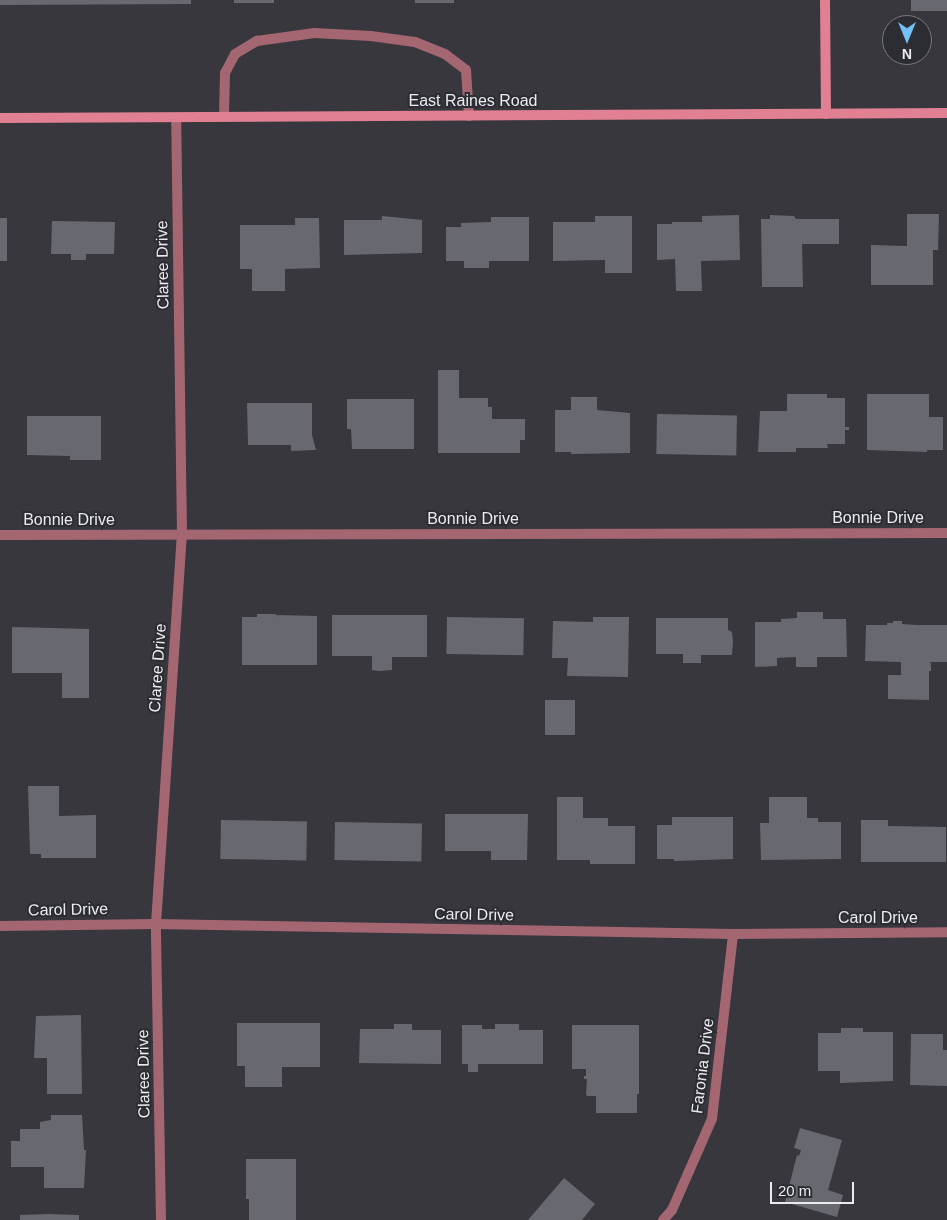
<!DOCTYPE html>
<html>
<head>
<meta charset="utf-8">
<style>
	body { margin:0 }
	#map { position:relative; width:947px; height:1220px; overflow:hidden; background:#37373d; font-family:Arial,sans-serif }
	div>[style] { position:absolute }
	.building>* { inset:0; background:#686970; transform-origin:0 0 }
	.lane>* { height:10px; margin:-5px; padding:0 5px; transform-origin:5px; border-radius:5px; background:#a46772 }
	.street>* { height:10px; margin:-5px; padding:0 5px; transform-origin:5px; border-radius:5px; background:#a46772 }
	.secondary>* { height:10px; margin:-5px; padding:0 5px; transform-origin:5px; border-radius:5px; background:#e08092 }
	span { translate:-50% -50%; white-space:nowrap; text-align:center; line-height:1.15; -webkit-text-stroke:4px #2c2d33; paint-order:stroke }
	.street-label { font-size:16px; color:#ebebef }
	.north { position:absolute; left:882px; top:15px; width:50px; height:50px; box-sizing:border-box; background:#2c2d33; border:1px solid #78797e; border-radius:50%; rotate:180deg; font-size:14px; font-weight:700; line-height:20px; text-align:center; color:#ebebef }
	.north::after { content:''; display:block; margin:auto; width:18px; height:22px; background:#71c1f4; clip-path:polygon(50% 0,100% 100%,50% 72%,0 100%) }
	.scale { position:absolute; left:770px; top:1182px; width:84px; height:22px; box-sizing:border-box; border:2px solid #ebebef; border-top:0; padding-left:6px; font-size:15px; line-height:18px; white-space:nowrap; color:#ebebef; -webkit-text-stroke:4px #2c2d33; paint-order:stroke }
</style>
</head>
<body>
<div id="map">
	<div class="building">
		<div style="clip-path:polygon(0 0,191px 0,191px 4px,0 5px)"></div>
		<div style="left:234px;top:0;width:40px;height:3px"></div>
		<div style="left:415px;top:0;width:39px;height:3px"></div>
		<div style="left:911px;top:0;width:36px;height:11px"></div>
		<div style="clip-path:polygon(907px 214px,939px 214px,938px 250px,933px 250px,933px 285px,871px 285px,871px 245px,907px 246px)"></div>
		<div style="clip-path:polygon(739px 215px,740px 260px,701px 261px,702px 291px,676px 291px,675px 259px,657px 260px,657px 224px,672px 224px,672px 222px,702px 222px,702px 216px)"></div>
		<div style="clip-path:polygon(770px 215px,794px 216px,796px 219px,839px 219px,839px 244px,802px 244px,803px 287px,762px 287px,761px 219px,770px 219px)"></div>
		<div style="clip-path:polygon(382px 216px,422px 220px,422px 253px,344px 255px,344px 220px,382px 220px)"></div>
		<div style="clip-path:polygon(595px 216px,632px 216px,632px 273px,605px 273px,605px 260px,553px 261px,553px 222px,595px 222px)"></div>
		<div style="clip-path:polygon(491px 217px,529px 217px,529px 261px,489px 261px,489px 268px,464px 268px,464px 261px,446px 261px,446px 227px,461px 227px,461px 223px,491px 222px)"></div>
		<div style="left:0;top:218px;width:7px;height:43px"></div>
		<div style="clip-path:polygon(295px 218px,319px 218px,320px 268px,285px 269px,285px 291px,252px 291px,252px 269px,240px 269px,240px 225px,295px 225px)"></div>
		<div style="clip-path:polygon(52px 221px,115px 222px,114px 254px,86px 254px,86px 260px,71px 260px,71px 254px,51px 254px)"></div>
		<div style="clip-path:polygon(438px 370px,459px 370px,459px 398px,488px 398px,488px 407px,492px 407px,492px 419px,525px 419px,525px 440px,520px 440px,520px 453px,438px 453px)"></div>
		<div style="clip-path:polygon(787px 394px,827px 394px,827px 398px,845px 398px,845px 427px,849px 427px,849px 430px,845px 430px,845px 444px,827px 444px,828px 448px,796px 448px,796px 452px,758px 452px,760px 411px,787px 411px)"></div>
		<div style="clip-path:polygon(867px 394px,929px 394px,929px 417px,943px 417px,943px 450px,927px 450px,927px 452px,867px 450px)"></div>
		<div style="clip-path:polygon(571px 397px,597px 397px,597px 410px,630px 413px,630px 453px,571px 454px,571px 452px,555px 452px,555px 410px,571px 410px)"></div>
		<div style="clip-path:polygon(347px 399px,414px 399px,414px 449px,352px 449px,351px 429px,347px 429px)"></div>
		<div style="clip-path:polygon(247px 403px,312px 403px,312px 435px,316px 450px,291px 451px,291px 445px,248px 445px)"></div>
		<div style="left:657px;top:414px;width:80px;height:40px;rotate:1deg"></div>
		<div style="clip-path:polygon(27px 416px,101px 416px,101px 460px,70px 460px,70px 456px,27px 455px)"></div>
		<div style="clip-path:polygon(797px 612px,823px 612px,823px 619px,846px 619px,847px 657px,817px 657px,817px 667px,796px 667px,796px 657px,777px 658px,777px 666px,755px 667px,755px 622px,781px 622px,781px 619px,797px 618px)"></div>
		<div style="clip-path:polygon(257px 614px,276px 614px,277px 617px,277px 615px,317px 616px,317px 665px,242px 665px,242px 617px,257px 617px)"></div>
		<div style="clip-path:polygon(332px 615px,427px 615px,427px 657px,392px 657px,392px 670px,379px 671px,372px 670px,372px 656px,332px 656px)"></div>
		<div style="left:447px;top:617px;width:77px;height:37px;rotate:1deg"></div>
		<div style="clip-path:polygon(593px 617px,629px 617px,628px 677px,567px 676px,568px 658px,552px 658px,553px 621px,593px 622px)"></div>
		<div style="clip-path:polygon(656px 618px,728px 618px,728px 630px,732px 632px,733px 641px,732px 655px,701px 655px,701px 663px,683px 663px,683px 654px,656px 654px)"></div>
		<div style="clip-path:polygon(893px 621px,902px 621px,902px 624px,916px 625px,947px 625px,947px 662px,929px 662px,931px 663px,931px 671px,929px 671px,929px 700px,888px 699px,888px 675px,901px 675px,901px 662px,865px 661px,866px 625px,887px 625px,887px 623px,893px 623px)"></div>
		<div style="clip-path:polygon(12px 627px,89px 629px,89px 698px,62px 698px,62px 673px,12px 673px)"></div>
		<div style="left:545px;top:700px;width:30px;height:35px"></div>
		<div style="clip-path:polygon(28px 786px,59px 786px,59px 816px,96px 815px,96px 858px,41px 858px,41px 854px,30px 854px)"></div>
		<div style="clip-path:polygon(557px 797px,583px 797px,583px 818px,608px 818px,608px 826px,635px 826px,635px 864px,590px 864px,590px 860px,557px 860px)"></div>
		<div style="clip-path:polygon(769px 797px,807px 797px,807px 818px,818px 818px,818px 822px,841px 822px,841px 859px,761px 860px,760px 823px,769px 823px)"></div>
		<div style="clip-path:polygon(445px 814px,528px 814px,527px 860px,491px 860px,491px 851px,445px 851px)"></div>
		<div style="clip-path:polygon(672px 817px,733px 817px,733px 859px,674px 861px,674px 859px,657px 859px,657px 825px,672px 825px)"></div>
		<div style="left:221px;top:820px;width:86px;height:39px;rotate:1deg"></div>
		<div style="clip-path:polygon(861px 820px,888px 820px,888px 826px,946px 827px,946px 862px,861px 862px)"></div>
		<div style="left:335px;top:822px;width:87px;height:38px;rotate:1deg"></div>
		<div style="clip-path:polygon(81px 1015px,82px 1094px,47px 1094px,47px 1058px,34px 1058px,36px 1016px)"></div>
		<div style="clip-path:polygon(237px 1023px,320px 1023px,320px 1067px,282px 1067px,282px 1087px,245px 1087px,245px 1066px,237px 1066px)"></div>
		<div style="clip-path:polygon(394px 1024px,412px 1024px,412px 1030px,441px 1030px,441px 1064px,359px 1063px,360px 1029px,394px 1029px)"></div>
		<div style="clip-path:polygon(495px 1024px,519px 1024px,519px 1030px,543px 1030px,543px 1064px,478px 1064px,478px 1072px,468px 1072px,468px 1064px,462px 1064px,462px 1025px,482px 1025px,482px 1029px,495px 1029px)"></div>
		<div style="clip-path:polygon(572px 1025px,639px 1025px,639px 1094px,637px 1094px,637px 1113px,596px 1113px,596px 1096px,587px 1096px,586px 1094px,587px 1079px,584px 1079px,584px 1076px,586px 1076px,586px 1069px,572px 1069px)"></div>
		<div style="clip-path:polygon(841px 1028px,863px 1028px,863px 1032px,893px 1032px,893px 1081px,840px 1083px,840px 1071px,818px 1071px,818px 1033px,841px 1033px)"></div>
		<div style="clip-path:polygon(911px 1034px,943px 1034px,943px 1050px,947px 1050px,947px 1086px,910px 1085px)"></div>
		<div style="clip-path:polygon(51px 1115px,82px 1115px,84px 1150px,86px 1150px,84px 1188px,44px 1188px,44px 1167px,11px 1167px,11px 1141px,20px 1141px,20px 1129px,40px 1129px,40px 1122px,51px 1120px)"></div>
		<div style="clip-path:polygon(800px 1128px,842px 1140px,828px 1190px,843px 1195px,837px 1217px,785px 1202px,797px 1155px,799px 1156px,801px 1150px,794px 1148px)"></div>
		<div style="clip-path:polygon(246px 1159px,296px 1159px,296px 1220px,249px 1220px,249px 1199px,246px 1199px)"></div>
		<div style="clip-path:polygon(564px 1178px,595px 1204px,582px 1220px,528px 1220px)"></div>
		<div style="clip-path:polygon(49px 1214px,79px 1215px,79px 1220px,20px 1220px,20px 1215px)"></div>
	</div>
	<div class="lane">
		<div style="left:224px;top:117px;width:44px;rotate:-88.7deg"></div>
		<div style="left:225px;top:73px;width:21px;rotate:-62deg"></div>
		<div style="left:235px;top:54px;width:26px;rotate:-31deg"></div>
		<div style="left:257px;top:41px;width:58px;rotate:-8deg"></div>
		<div style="left:314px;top:33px;width:57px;rotate:3deg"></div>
		<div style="left:371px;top:36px;width:44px;rotate:7.8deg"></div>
		<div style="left:415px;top:42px;width:32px;rotate:22deg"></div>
		<div style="left:445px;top:54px;width:26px;rotate:37deg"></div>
		<div style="left:466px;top:70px;width:46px;rotate:86.3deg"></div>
	</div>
	<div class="street">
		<div style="left:0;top:535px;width:947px;rotate:-0.12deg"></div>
		<div style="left:0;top:926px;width:156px;rotate:-0.7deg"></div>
		<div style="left:156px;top:924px;width:577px;rotate:0.99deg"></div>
		<div style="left:733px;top:934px;width:214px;rotate:-0.5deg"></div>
		<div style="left:161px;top:1220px;width:296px;rotate:-91deg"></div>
		<div style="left:156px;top:924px;width:390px;rotate:-86.2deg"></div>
		<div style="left:182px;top:535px;width:417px;rotate:-90.8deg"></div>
		<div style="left:663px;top:1220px;width:13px;rotate:-48deg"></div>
		<div style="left:672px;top:1210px;width:99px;rotate:-66.3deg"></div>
		<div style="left:712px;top:1119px;width:186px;rotate:-83.5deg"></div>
	</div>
	<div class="secondary">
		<div style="left:825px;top:0;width:114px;rotate:89.5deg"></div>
		<div style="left:0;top:118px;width:947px;rotate:-0.3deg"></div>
	</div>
	<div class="street-label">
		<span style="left:473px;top:101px">East Raines Road</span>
		<span style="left:163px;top:265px;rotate:-91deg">Claree Drive</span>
		<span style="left:878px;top:518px">Bonnie Drive</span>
		<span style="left:473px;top:519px">Bonnie Drive</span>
		<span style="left:69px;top:520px">Bonnie Drive</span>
		<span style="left:158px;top:668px;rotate:-86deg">Claree Drive</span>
		<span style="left:68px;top:910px;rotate:-1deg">Carol Drive</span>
		<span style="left:474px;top:915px;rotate:1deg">Carol Drive</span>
		<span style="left:878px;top:918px">Carol Drive</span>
		<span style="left:703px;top:1066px;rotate:-83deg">Faronia Drive</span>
		<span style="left:144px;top:1074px;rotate:-91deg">Claree Drive</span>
	</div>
	<div class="north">N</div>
	<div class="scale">20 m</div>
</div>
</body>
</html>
